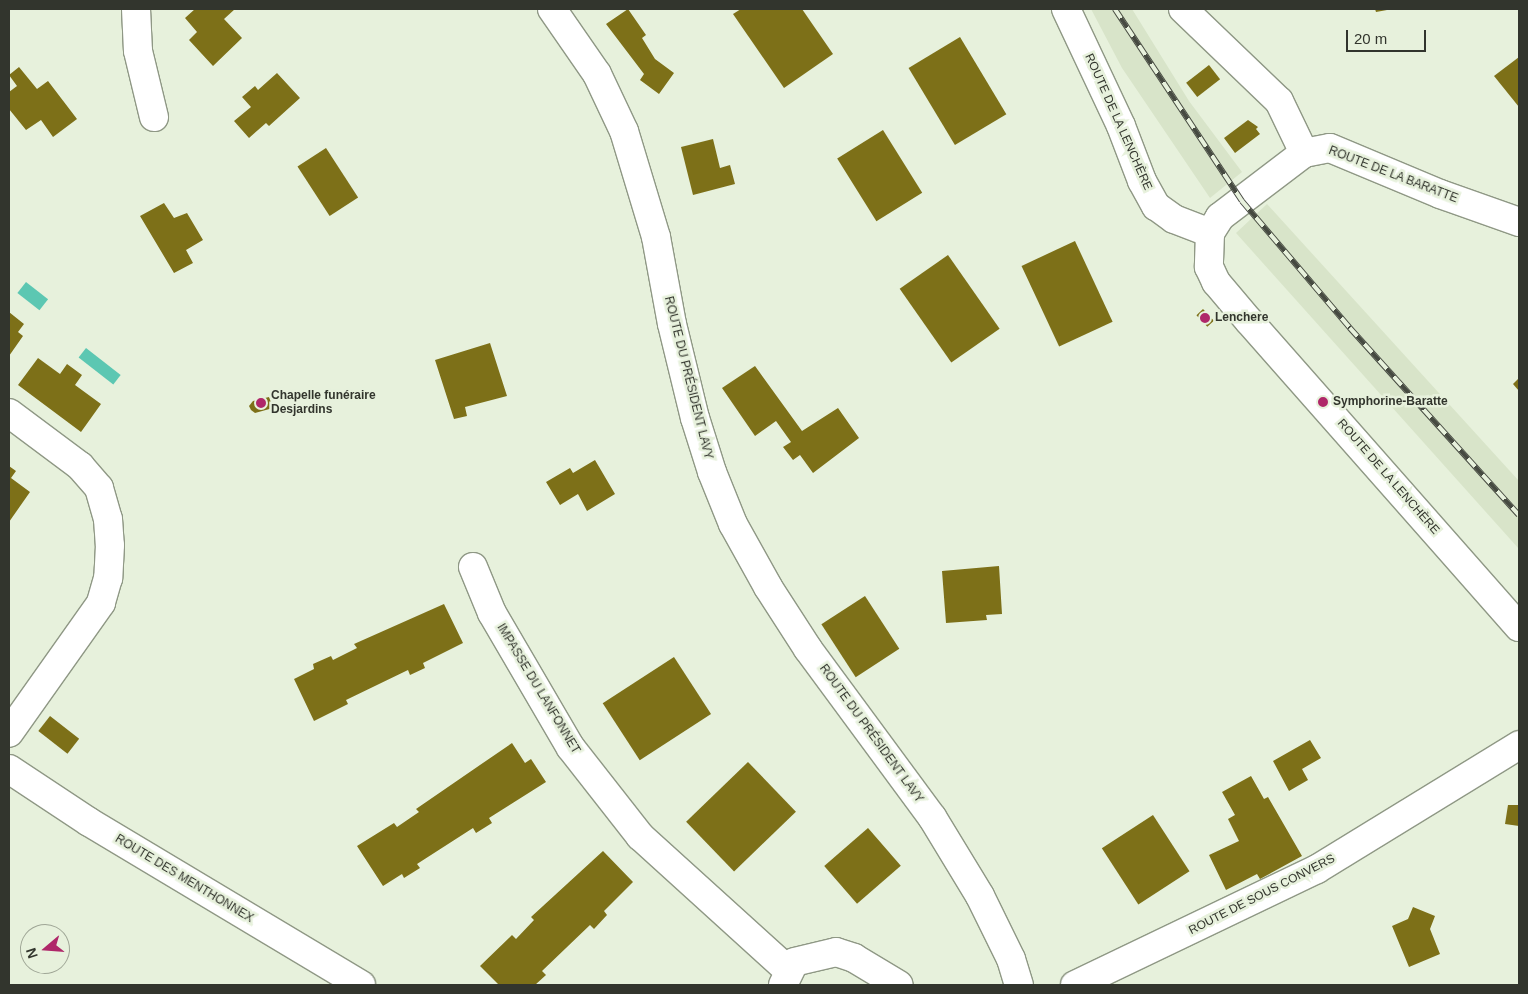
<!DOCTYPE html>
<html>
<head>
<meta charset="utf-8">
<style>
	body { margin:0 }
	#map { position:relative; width:1528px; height:994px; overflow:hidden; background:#e7f1dc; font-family:Arial,sans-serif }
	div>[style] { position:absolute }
	.built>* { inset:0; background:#d8e4c9 }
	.water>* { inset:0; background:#5cc7b2; transform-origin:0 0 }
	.building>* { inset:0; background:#7d7018; transform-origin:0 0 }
	.roads { filter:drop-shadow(1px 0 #8f9885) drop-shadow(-1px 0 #8f9885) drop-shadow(0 1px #8f9885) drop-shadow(0 -1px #8f9885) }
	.minor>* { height:28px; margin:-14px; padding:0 14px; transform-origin:14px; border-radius:14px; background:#fff }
	.rail>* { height:5.5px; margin-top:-2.75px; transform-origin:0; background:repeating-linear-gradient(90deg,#e7f1dc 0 11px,#464a41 0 22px); box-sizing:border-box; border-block:1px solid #464a41 }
	.dots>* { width:14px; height:14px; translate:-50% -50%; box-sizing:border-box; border:2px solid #e7f1dc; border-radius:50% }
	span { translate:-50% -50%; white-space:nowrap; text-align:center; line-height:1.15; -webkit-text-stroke:5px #e7f1dc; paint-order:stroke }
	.street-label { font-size:12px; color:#32352d }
	.poi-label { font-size:12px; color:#32352d; font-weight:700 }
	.left { translate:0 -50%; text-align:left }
	.frame { position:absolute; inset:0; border:10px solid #32352d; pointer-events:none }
	.north { position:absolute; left:20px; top:924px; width:50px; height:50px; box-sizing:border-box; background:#e7f1dc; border:1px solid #9fa696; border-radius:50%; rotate:252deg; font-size:14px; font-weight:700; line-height:20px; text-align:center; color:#32352d }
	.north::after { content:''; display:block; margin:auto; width:18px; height:22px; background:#af2769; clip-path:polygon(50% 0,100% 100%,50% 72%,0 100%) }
	.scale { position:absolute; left:1346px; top:30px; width:80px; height:22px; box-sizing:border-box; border:2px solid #32352d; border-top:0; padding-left:6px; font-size:15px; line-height:18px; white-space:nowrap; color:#32352d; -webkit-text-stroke:4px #e7f1dc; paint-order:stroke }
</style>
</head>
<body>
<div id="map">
	<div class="built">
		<div style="clip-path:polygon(1091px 9px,1132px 9px,1189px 101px,1242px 172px,1210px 198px,1122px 68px)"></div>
		<div style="clip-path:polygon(1267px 204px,1519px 481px,1519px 549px,1236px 233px)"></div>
	</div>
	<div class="water">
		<div style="left:26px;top:282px;width:28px;height:14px;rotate:38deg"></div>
		<div style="left:86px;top:348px;width:44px;height:12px;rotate:38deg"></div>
	</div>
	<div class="building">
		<div style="clip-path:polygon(195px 9px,235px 9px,224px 19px,242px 38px,213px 66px,189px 40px,197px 32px,185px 18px)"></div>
		<div style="clip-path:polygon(628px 9px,646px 35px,642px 38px,655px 59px,674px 73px,659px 94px,640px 80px,644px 74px,606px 24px)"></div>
		<div style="clip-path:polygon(741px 9px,802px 9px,833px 54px,784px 88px,733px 14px)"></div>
		<div style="clip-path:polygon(1375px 9px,1387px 9px,1387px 10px,1376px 12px)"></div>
		<div style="left:960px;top:37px;width:90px;height:60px;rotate:59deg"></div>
		<div style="clip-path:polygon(1519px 57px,1519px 107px,1494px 76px)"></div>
		<div style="left:1209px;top:65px;width:18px;height:29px;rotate:52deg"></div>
		<div style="clip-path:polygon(19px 67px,37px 89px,48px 81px,77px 119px,53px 137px,41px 120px,26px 130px,9px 109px,9px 92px,17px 86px,9px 75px)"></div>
		<div style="clip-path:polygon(277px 73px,300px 98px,269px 126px,266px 123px,249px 138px,234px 121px,251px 107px,242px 97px,255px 86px,258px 90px)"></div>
		<div style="clip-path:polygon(1248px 120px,1258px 127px,1256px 129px,1260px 134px,1235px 153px,1224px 138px)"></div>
		<div style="left:883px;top:130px;width:74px;height:54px;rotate:58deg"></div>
		<div style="clip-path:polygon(713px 139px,720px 168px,730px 165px,735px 184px,693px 195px,681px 147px)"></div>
		<div style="left:326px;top:148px;width:59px;height:34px;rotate:57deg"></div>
		<div style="clip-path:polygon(164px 203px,174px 218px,187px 213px,203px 240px,186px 250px,193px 263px,174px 273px,140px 216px)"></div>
		<div style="left:1075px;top:241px;width:89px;height:59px;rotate:65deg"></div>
		<div style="left:948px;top:255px;width:90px;height:59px;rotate:55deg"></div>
		<div style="left:1203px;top:309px;width:16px;height:9px;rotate:47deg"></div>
		<div style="clip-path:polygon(9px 312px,24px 324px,18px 332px,23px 336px,9px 356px)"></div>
		<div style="clip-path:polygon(490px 343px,507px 396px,465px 407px,467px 416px,454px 419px,435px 360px)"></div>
		<div style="clip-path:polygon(38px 358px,60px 374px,67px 364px,82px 375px,75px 385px,101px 404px,81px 432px,18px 385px)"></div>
		<div style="clip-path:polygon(755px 366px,802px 431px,838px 408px,859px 438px,813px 473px,800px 455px,793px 460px,783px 447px,791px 442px,776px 421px,755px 436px,722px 388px)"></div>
		<div style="clip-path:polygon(1519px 378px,1519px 391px,1513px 384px)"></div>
		<div style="clip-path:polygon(269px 397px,273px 408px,255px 413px,251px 410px,249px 406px,253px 401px)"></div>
		<div style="clip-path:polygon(595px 460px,615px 494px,587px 511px,578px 494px,560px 505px,546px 482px,570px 468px,573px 473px)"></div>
		<div style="clip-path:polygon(9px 466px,16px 471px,11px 478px,30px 492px,9px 522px)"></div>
		<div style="clip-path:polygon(999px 566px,1002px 614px,986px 615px,987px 620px,946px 623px,942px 571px)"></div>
		<div style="left:865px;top:596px;width:63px;height:52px;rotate:57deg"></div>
		<div style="clip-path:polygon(444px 604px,463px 643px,423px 663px,425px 668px,410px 675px,408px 670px,346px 700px,348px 704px,314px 721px,294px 679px,314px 669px,313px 664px,331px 656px,333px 660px,357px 648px,354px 644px)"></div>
		<div style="left:674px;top:657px;width:68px;height:85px;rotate:57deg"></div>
		<div style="left:50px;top:716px;width:37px;height:19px;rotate:38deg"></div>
		<div style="clip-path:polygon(1310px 740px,1321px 758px,1302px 769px,1308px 780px,1289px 791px,1273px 761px)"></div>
		<div style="clip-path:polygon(512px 743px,525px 763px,531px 759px,546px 782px,489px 818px,492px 823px,476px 833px,473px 828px,417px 864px,420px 868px,404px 878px,402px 874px,383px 886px,357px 846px,394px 823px,397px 827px,419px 812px,416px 809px)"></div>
		<div style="left:748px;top:762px;width:69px;height:86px;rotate:46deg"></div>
		<div style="clip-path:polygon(1251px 776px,1264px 799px,1268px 797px,1302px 856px,1260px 879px,1257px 874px,1226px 890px,1209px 855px,1239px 841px,1228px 819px,1235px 815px,1222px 792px)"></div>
		<div style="clip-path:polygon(1508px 805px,1519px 805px,1519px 826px,1505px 824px)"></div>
		<div style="left:1153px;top:815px;width:67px;height:61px;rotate:57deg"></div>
		<div style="left:868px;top:828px;width:50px;height:58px;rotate:49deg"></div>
		<div style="clip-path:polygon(603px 851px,633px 882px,604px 911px,607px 915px,594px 929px,590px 925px,542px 971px,546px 975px,535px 985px,499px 985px,480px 966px,512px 935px,516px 939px,534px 920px,531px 917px)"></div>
		<div style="clip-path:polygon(1413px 907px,1435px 916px,1430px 929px,1440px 954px,1409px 967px,1392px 926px,1408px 919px)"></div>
	</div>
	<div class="roads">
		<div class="minor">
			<div style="left:136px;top:9px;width:42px;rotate:87.3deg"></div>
			<div style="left:138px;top:51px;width:68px;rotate:76.4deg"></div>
			<div style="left:552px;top:9px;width:79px;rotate:55.3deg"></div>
			<div style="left:597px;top:74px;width:63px;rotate:64.7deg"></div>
			<div style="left:624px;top:131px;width:111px;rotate:73.2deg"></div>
			<div style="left:656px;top:237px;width:88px;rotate:79.6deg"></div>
			<div style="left:672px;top:324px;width:97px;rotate:76.3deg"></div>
			<div style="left:695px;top:418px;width:57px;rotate:72.5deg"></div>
			<div style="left:712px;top:472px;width:56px;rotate:68deg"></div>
			<div style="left:733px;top:524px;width:72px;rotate:60.9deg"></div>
			<div style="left:768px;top:587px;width:74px;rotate:57.2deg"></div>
			<div style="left:808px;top:649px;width:209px;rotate:53.6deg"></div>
			<div style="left:932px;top:817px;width:92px;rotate:58.7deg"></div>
			<div style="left:980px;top:896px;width:70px;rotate:63.8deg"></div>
			<div style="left:1011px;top:959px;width:27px;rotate:73deg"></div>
			<div style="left:1066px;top:9px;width:129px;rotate:64.8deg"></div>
			<div style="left:1121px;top:126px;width:59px;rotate:69.1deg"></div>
			<div style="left:1142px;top:181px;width:29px;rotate:61deg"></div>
			<div style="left:1156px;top:206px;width:22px;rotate:36deg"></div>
			<div style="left:1174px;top:219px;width:39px;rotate:21deg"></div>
			<div style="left:1183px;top:9px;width:133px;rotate:43.8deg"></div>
			<div style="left:1279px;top:101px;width:58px;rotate:64.3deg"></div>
			<div style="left:1304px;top:153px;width:26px;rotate:-11deg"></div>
			<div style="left:1330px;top:148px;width:119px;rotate:22.7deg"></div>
			<div style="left:1440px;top:194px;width:84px;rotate:19.5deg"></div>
			<div style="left:1304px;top:153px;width:106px;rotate:142.7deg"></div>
			<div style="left:1220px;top:217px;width:19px;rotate:122deg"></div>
			<div style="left:1210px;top:233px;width:34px;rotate:92deg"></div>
			<div style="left:1209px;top:267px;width:17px;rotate:65deg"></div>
			<div style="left:1216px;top:282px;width:51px;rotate:49.8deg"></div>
			<div style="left:1249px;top:321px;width:408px;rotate:48.6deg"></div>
			<div style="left:9px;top:413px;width:89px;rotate:36.7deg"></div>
			<div style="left:80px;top:466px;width:29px;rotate:49deg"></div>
			<div style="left:99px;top:488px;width:32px;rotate:74deg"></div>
			<div style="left:108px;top:519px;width:26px;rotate:86deg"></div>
			<div style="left:110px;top:545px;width:33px;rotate:93deg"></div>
			<div style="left:108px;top:578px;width:26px;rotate:106deg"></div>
			<div style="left:101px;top:603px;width:159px;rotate:125.3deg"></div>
			<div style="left:473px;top:567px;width:50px;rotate:67.6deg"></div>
			<div style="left:492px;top:613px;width:156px;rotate:59.7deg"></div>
			<div style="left:571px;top:748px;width:112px;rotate:51.9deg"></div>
			<div style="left:640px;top:836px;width:200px;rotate:42.2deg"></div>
			<div style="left:9px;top:769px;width:96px;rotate:33.5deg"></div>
			<div style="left:89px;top:822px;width:317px;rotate:30.9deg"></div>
			<div style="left:783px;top:985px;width:25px;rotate:-64deg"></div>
			<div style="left:794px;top:962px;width:43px;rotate:-13.4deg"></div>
			<div style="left:836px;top:952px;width:19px;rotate:18deg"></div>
			<div style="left:854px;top:958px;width:52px;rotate:31deg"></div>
			<div style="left:1075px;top:985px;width:268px;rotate:-25.6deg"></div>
			<div style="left:1317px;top:869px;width:237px;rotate:-31.5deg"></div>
		</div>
	</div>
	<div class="rail">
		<div style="left:1115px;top:9px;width:230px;rotate:56.5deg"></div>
		<div style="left:1242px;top:201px;width:167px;rotate:49.6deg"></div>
		<div style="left:1350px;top:328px;width:252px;rotate:47.9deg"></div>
	</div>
	<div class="dots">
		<div style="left:1205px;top:318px;background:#af2769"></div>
		<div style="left:1323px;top:402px;background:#af2769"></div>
		<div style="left:261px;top:403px;background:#af2769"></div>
	</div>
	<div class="street-label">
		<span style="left:1118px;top:122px;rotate:66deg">ROUTE DE LA LENCHÈRE</span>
		<span style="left:1393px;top:175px;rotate:21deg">ROUTE DE LA BARATTE</span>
		<span style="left:688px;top:378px;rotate:76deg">ROUTE DU PRÉSIDENT LAVY</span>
		<span style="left:1388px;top:477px;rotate:49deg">ROUTE DE LA LENCHÈRE</span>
		<span style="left:538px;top:689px;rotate:59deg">IMPASSE DU LANFONNET</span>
		<span style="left:871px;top:734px;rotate:54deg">ROUTE DU PRÉSIDENT LAVY</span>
		<span style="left:184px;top:879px;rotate:31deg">ROUTE DES MENTHONNEX</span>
		<span style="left:1262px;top:895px;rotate:-27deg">ROUTE DE SOUS CONVERS</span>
	</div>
	<div class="poi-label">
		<span class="left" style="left:1215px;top:318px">Lenchere</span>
		<span class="left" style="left:271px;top:403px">Chapelle funéraire<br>Desjardins</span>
		<span class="left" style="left:1333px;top:402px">Symphorine-Baratte</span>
	</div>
	<div class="frame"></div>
	<div class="north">N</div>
	<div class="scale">20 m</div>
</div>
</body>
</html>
